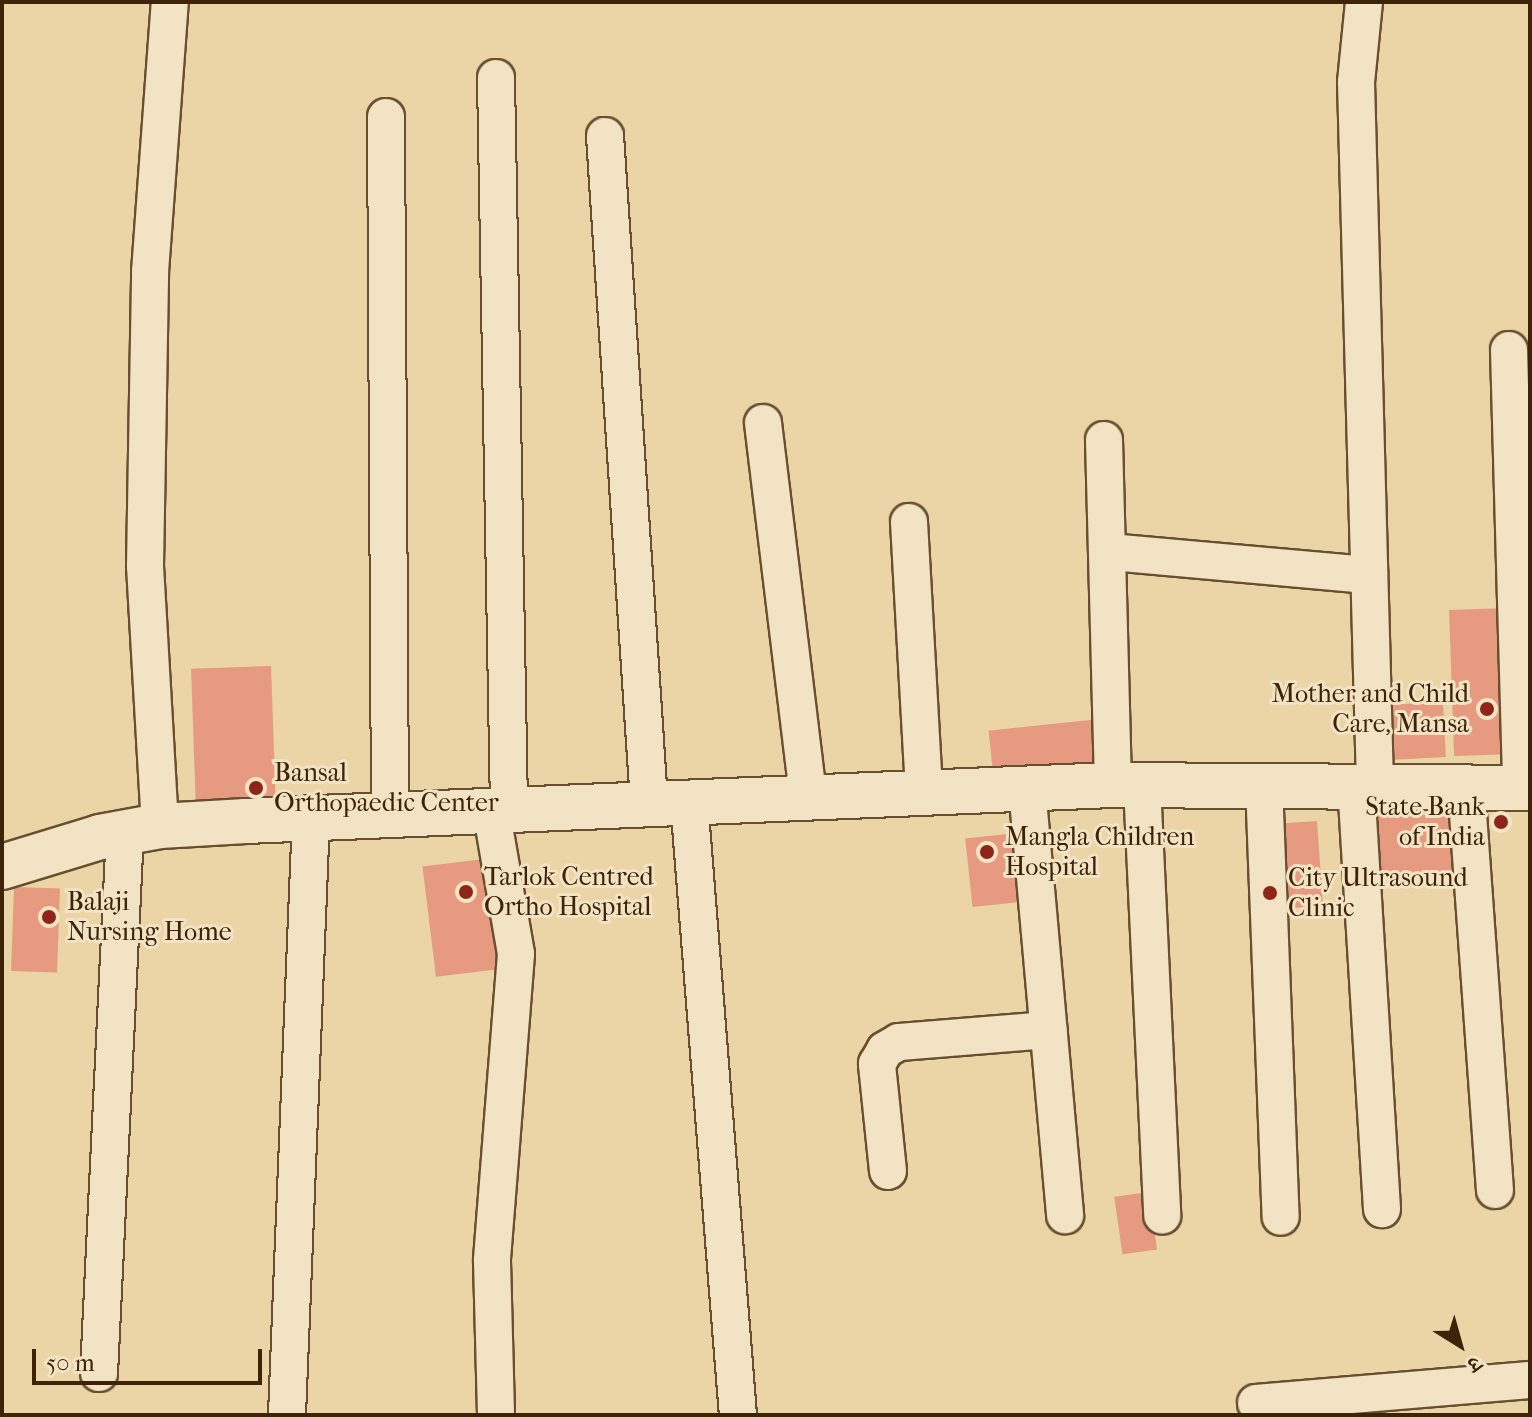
<!DOCTYPE html>
<html>
<head>
<meta charset="utf-8">
<style>
	body { margin:0 }
	#map { position:relative; width:1532px; height:1417px; overflow:hidden; background:#ebd4a5; font-family:"IM FELL French Canon","Noto Serif Devanagari",serif }
	div>[style] { position:absolute }
	.building>* { inset:0; background:#e69a7f; transform-origin:0 0 }
	.roads { filter:drop-shadow(2px 0 #684f2f) drop-shadow(-2px 0 #684f2f) drop-shadow(0 2px #684f2f) drop-shadow(0 -2px #684f2f) }
	.minor>* { height:36px; margin:-18px; padding:0 18px; transform-origin:18px; border-radius:18px; background:#f2e3c4 }
	.tertiary>* { height:44px; margin:-22px; padding:0 22px; transform-origin:22px; border-radius:22px; background:#f2e3c4 }
	.dots>* { width:22px; height:22px; translate:-50% -50%; box-sizing:border-box; border:4px solid #f2e3c4; border-radius:50% }
	span { translate:-50% -50%; white-space:nowrap; text-align:center; line-height:1.15; -webkit-text-stroke:6px #f2e3c4; paint-order:stroke }
	.poi-label { font-size:26px; color:#3d2308 }
	.right { translate:-100% -50%; text-align:right }
	.left { translate:0 -50%; text-align:left }
	.frame { position:absolute; inset:0; border:4px solid #3d2308; pointer-events:none }
	.north { position:absolute; left:1420px; top:1305px; width:80px; height:80px; -webkit-text-stroke:6px #f2e3c4; paint-order:stroke; rotate:143deg; font-size:22px; font-weight:700; line-height:32px; text-align:center; color:#3d2308 }
	.north::after { content:''; display:block; margin:auto; width:28px; height:36px; background:#3d2308; clip-path:polygon(50% 0,100% 100%,50% 72%,0 100%) }
	.scale { position:absolute; left:32px; top:1349px; width:230px; height:36px; box-sizing:border-box; border:4px solid #3d2308; border-top:0; padding-left:10px; font-size:24px; line-height:28px; white-space:nowrap; color:#3d2308; -webkit-text-stroke:6px #f2e3c4; paint-order:stroke }
</style>
</head>
<body>
<div id="map">
	<div class="building">
		<div style="left:1508px;top:608px;width:146px;height:59px;rotate:88deg"></div>
		<div style="left:271px;top:666px;width:144px;height:80px;rotate:88deg"></div>
		<div style="left:1443px;top:702px;width:55px;height:62px;rotate:87deg"></div>
		<div style="left:1100px;top:719px;width:47px;height:112px;rotate:84deg"></div>
		<div style="left:1368px;top:815px;width:88px;height:62px"></div>
		<div style="left:1317px;top:821px;width:85px;height:43px;rotate:86deg"></div>
		<div style="left:1017px;top:833px;width:69px;height:52px;rotate:84deg"></div>
		<div style="left:484px;top:859px;width:111px;height:62px;rotate:83deg"></div>
		<div style="left:14px;top:887px;width:46px;height:84px;rotate:2deg"></div>
		<div style="left:1149px;top:1192px;width:58px;height:35px;rotate:82deg"></div>
	</div>
	<div class="roads">
		<div class="minor">
			<div style="left:1364px;top:2px;width:80px;rotate:95.7deg"></div>
			<div style="left:1356px;top:82px;width:702px;rotate:88.45deg"></div>
			<div style="left:496px;top:78px;width:730px;rotate:88.98deg"></div>
			<div style="left:386px;top:117px;width:697px;rotate:89.67deg"></div>
			<div style="left:605px;top:136px;width:667px;rotate:86.22deg"></div>
			<div style="left:1509px;top:350px;width:438px;rotate:88.4deg"></div>
			<div style="left:763px;top:423px;width:377px;rotate:83.1deg"></div>
			<div style="left:1104px;top:440px;width:345px;rotate:88.5deg"></div>
			<div style="left:909px;top:522px;width:270px;rotate:86.8deg"></div>
			<div style="left:1110px;top:552px;width:260px;rotate:5.1deg"></div>
			<div style="left:1264px;top:784px;width:433px;rotate:87.8deg"></div>
			<div style="left:1356px;top:784px;width:426px;rotate:86.5deg"></div>
			<div style="left:1142px;top:785px;width:431px;rotate:87.3deg"></div>
			<div style="left:1466px;top:786px;width:405px;rotate:85.9deg"></div>
			<div style="left:1027px;top:788px;width:429px;rotate:84.9deg"></div>
			<div style="left:689px;top:801px;width:616px;rotate:85.44deg"></div>
			<div style="left:491px;top:809px;width:147px;rotate:80.2deg"></div>
			<div style="left:516px;top:954px;width:308px;rotate:94.5deg"></div>
			<div style="left:492px;top:1261px;width:154px;rotate:88.5deg"></div>
			<div style="left:160px;top:826px;width:260px;rotate:-93.3deg"></div>
			<div style="left:145px;top:566px;width:294px;rotate:-89deg"></div>
			<div style="left:150px;top:272px;width:271px;rotate:-85.8deg"></div>
			<div style="left:888px;top:1171px;width:108px;rotate:-95.9deg"></div>
			<div style="left:877px;top:1064px;width:16px;rotate:-60deg"></div>
			<div style="left:885px;top:1050px;width:16px;rotate:-30deg"></div>
			<div style="left:899px;top:1042px;width:150px;rotate:-4.6deg"></div>
			<div style="left:99px;top:1373px;width:542px;rotate:-87.25deg"></div>
			<div style="left:1256px;top:1403px;width:275px;rotate:-4.8deg"></div>
			<div style="left:287px;top:1415px;width:597px;rotate:-87.7deg"></div>
		</div>
		<div class="tertiary">
			<div style="left:2px;top:867px;width:102px;rotate:-17deg"></div>
			<div style="left:100px;top:837px;width:61px;rotate:-10.4deg"></div>
			<div style="left:160px;top:826px;width:86px;rotate:-3.3deg"></div>
			<div style="left:246px;top:821px;width:868px;rotate:-2.38deg"></div>
			<div style="left:1113px;top:785px;width:417px;rotate:0.4deg"></div>
		</div>
	</div>
	<div class="dots">
		<div style="left:1487px;top:709px;background:#8f2418"></div>
		<div style="left:256px;top:788px;background:#8f2418"></div>
		<div style="left:1501px;top:822px;background:#8f2418"></div>
		<div style="left:987px;top:852px;background:#8f2418"></div>
		<div style="left:466px;top:892px;background:#8f2418"></div>
		<div style="left:1270px;top:893px;background:#8f2418"></div>
		<div style="left:49px;top:917px;background:#8f2418"></div>
	</div>
	<div class="poi-label">
		<span class="right" style="left:1469px;top:709px">Mother and Child<br>Care, Mansa</span>
		<span class="left" style="left:274px;top:788px">Bansal<br>Orthopaedic Center</span>
		<span class="right" style="left:1485px;top:822px">State Bank<br>of India</span>
		<span class="left" style="left:1005px;top:852px">Mangla Children<br>Hospital</span>
		<span class="left" style="left:484px;top:892px">Tarlok Centred<br>Ortho Hospital</span>
		<span class="left" style="left:1288px;top:893px">City Ultrasound<br>Clinic</span>
		<span class="left" style="left:67px;top:917px">Balaji<br>Nursing Home</span>
	</div>
	<div class="frame"></div>
	<div class="north">उ</div>
	<div class="scale">50 m</div>
</div>
</body>
</html>
